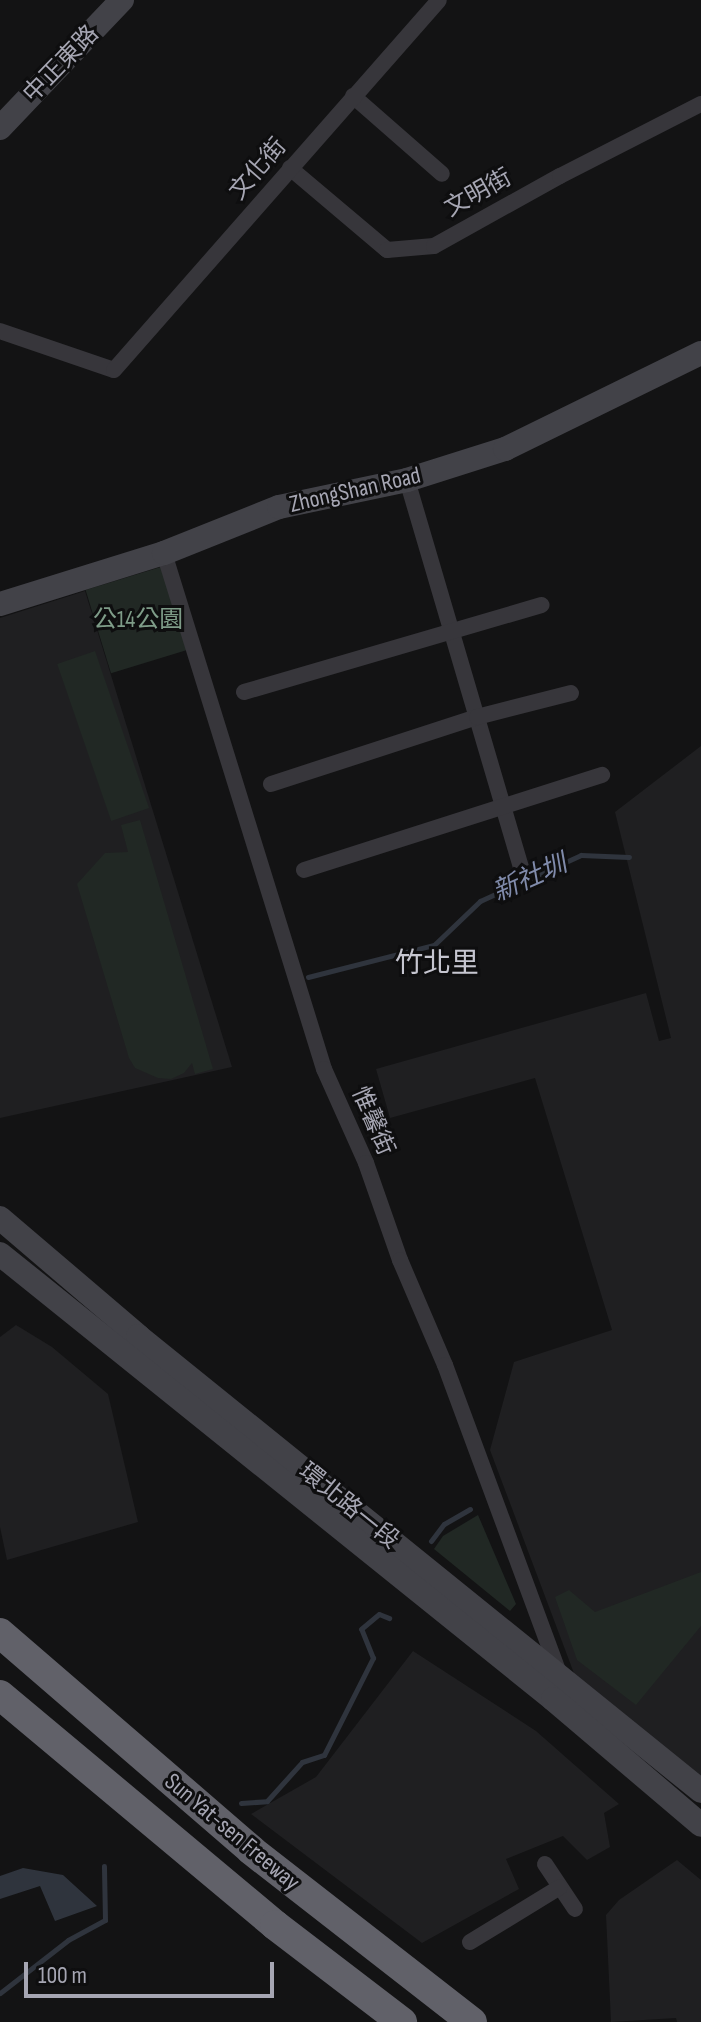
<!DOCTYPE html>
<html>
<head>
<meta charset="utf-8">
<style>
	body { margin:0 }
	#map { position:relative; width:701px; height:2022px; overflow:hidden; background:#131314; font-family:"Sofia Sans Condensed","Noto Sans TC",sans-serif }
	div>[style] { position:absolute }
	.built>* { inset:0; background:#1f1f21 }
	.green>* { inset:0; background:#212824; transform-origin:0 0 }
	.water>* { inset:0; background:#2f343d }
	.stream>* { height:5px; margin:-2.5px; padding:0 2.5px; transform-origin:2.5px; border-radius:2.5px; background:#2f343d }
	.street>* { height:16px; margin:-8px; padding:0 8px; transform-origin:8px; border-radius:8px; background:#37363b }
	.secondary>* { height:24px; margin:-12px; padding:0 12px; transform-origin:12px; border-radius:12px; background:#424248 }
	.highway>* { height:30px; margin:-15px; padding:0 15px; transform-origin:15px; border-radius:15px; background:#616169 }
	span { translate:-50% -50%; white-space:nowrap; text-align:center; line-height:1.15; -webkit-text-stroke:6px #0e0e0f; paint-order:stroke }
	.street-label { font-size:24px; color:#a6a6b3 }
	.park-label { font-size:24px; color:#7e9c88 }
	.water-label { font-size:26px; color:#808bab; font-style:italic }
	.quarter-label { font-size:28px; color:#c6c6d0 }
	.scale { position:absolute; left:24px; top:1962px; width:250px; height:36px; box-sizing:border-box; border:4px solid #a6a6b3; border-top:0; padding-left:10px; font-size:24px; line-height:28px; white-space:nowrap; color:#a6a6b3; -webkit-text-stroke:6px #0e0e0f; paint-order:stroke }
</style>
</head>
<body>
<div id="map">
	<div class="built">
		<div style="clip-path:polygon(85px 591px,232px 1067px,0 1118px,0 618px)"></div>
		<div style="clip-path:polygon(701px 746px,701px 1789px,578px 1684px,490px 1450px,514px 1362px,612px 1330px,535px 1078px,390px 1118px,376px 1069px,646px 993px,659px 1041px,671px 1038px,615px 812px)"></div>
		<div style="clip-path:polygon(16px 1325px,52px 1347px,108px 1394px,138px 1522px,7px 1560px,0 1527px,0 1337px)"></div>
		<div style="clip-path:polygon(413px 1651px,536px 1731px,619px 1804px,604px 1813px,610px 1847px,587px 1860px,563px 1836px,506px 1859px,519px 1889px,422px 1943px,251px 1814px,316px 1777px)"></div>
		<div style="clip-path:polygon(677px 1860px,701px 1880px,701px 2022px,677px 2022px,676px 2018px,611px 2022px,606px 1915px,619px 1900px)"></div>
	</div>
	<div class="green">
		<div style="left:164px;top:566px;width:87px;height:82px;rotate:73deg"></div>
		<div style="left:95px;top:651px;width:166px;height:40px;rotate:71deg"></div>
		<div style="clip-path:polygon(140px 820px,213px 1069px,195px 1074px,192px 1063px,184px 1073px,171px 1079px,158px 1078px,135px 1068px,129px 1058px,77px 884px,105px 853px,128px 852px,121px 825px)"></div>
		<div style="clip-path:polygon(478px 1515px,516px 1604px,510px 1611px,434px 1549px,443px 1536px)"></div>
		<div style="clip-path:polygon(701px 1572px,701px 1626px,636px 1705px,577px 1660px,555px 1597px,569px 1590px,595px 1612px)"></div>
	</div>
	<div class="water">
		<div style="clip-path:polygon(23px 1868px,63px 1875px,97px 1906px,55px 1921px,40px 1886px,0 1899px,0 1876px)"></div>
	</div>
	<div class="stream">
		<div style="left:308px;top:977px;width:130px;rotate:-14.3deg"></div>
		<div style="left:434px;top:945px;width:64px;rotate:-43.7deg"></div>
		<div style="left:480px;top:901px;width:111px;rotate:-24.5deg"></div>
		<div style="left:581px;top:855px;width:48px;rotate:2.4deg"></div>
		<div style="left:431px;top:1541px;width:21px;rotate:-53deg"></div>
		<div style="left:444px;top:1524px;width:30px;rotate:-30deg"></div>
		<div style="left:241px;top:1803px;width:26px;rotate:-4deg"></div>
		<div style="left:267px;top:1801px;width:52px;rotate:-48.1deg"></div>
		<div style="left:302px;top:1762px;width:23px;rotate:-18deg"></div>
		<div style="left:324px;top:1755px;width:109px;rotate:-63.2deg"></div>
		<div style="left:373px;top:1658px;width:31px;rotate:-112deg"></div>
		<div style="left:361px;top:1629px;width:23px;rotate:-40deg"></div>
		<div style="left:379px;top:1614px;width:11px;rotate:22deg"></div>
		<div style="left:0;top:1993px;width:86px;rotate:-37.9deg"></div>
		<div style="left:68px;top:1940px;width:42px;rotate:-28.4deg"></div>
		<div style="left:105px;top:1920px;width:54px;rotate:-91.1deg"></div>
	</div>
	<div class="street">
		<div style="left:353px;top:96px;width:118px;rotate:41.2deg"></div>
		<div style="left:290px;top:168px;width:127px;rotate:40.2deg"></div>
		<div style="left:387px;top:250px;width:47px;rotate:-4.9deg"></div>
		<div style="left:434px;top:246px;width:144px;rotate:-29.1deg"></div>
		<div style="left:560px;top:176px;width:158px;rotate:-27.1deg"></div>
		<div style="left:0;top:331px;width:120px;rotate:18.9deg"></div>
		<div style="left:114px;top:370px;width:492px;rotate:-48.7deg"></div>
		<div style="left:407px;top:480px;width:403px;rotate:73.6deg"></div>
		<div style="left:164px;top:553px;width:540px;rotate:72.77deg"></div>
		<div style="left:324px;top:1069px;width:103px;rotate:65.9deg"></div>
		<div style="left:366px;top:1163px;width:103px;rotate:70.7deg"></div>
		<div style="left:400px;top:1260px;width:114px;rotate:66.8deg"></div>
		<div style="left:445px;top:1365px;width:329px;rotate:69.7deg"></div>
		<div style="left:244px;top:692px;width:310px;rotate:-16.3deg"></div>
		<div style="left:271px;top:784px;width:217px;rotate:-18deg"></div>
		<div style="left:477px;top:717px;width:97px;rotate:-14.3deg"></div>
		<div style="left:304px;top:870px;width:313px;rotate:-17.7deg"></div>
		<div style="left:545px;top:1864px;width:54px;rotate:56.3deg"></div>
		<div style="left:470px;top:1942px;width:105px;rotate:-31.4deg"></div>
	</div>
	<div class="secondary">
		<div style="left:0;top:128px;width:177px;rotate:-46.4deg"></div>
		<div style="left:0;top:604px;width:172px;rotate:-17.3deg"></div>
		<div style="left:164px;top:553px;width:124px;rotate:-21.8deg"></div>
		<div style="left:279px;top:507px;width:131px;rotate:-11.9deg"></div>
		<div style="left:407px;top:480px;width:103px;rotate:-17.6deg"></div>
		<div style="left:505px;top:449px;width:218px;rotate:-26.1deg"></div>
		<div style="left:0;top:1218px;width:182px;rotate:40.5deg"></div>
		<div style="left:138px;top:1336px;width:724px;rotate:38.94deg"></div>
		<div style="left:0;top:1254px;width:710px;rotate:38.82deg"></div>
		<div style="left:553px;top:1699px;width:194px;rotate:40.4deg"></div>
	</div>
	<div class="highway">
		<div style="left:0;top:1633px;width:332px;rotate:40.8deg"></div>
		<div style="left:251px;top:1850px;width:280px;rotate:37.9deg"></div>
		<div style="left:0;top:1695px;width:359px;rotate:39.9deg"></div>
		<div style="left:275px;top:1925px;width:160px;rotate:37.4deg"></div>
	</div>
	<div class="street-label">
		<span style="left:61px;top:64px;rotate:-46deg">中正東路</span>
		<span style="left:258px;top:169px;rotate:-49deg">文化街</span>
		<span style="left:478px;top:193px;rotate:-29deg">文明街</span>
		<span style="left:355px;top:490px;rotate:-13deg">ZhongShan Road</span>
		<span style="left:373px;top:1121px;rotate:67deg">惟馨街</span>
		<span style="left:349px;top:1506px;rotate:39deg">環北路一段</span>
		<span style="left:232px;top:1832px;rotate:40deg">Sun Yat-sen Freeway</span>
	</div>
	<div class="park-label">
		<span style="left:138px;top:620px">公14公園</span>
	</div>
	<div class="water-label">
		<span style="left:530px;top:879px;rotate:-24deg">新社圳</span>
	</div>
	<div class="quarter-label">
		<span style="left:437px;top:964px">竹北里</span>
	</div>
	<div class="scale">100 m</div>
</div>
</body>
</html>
